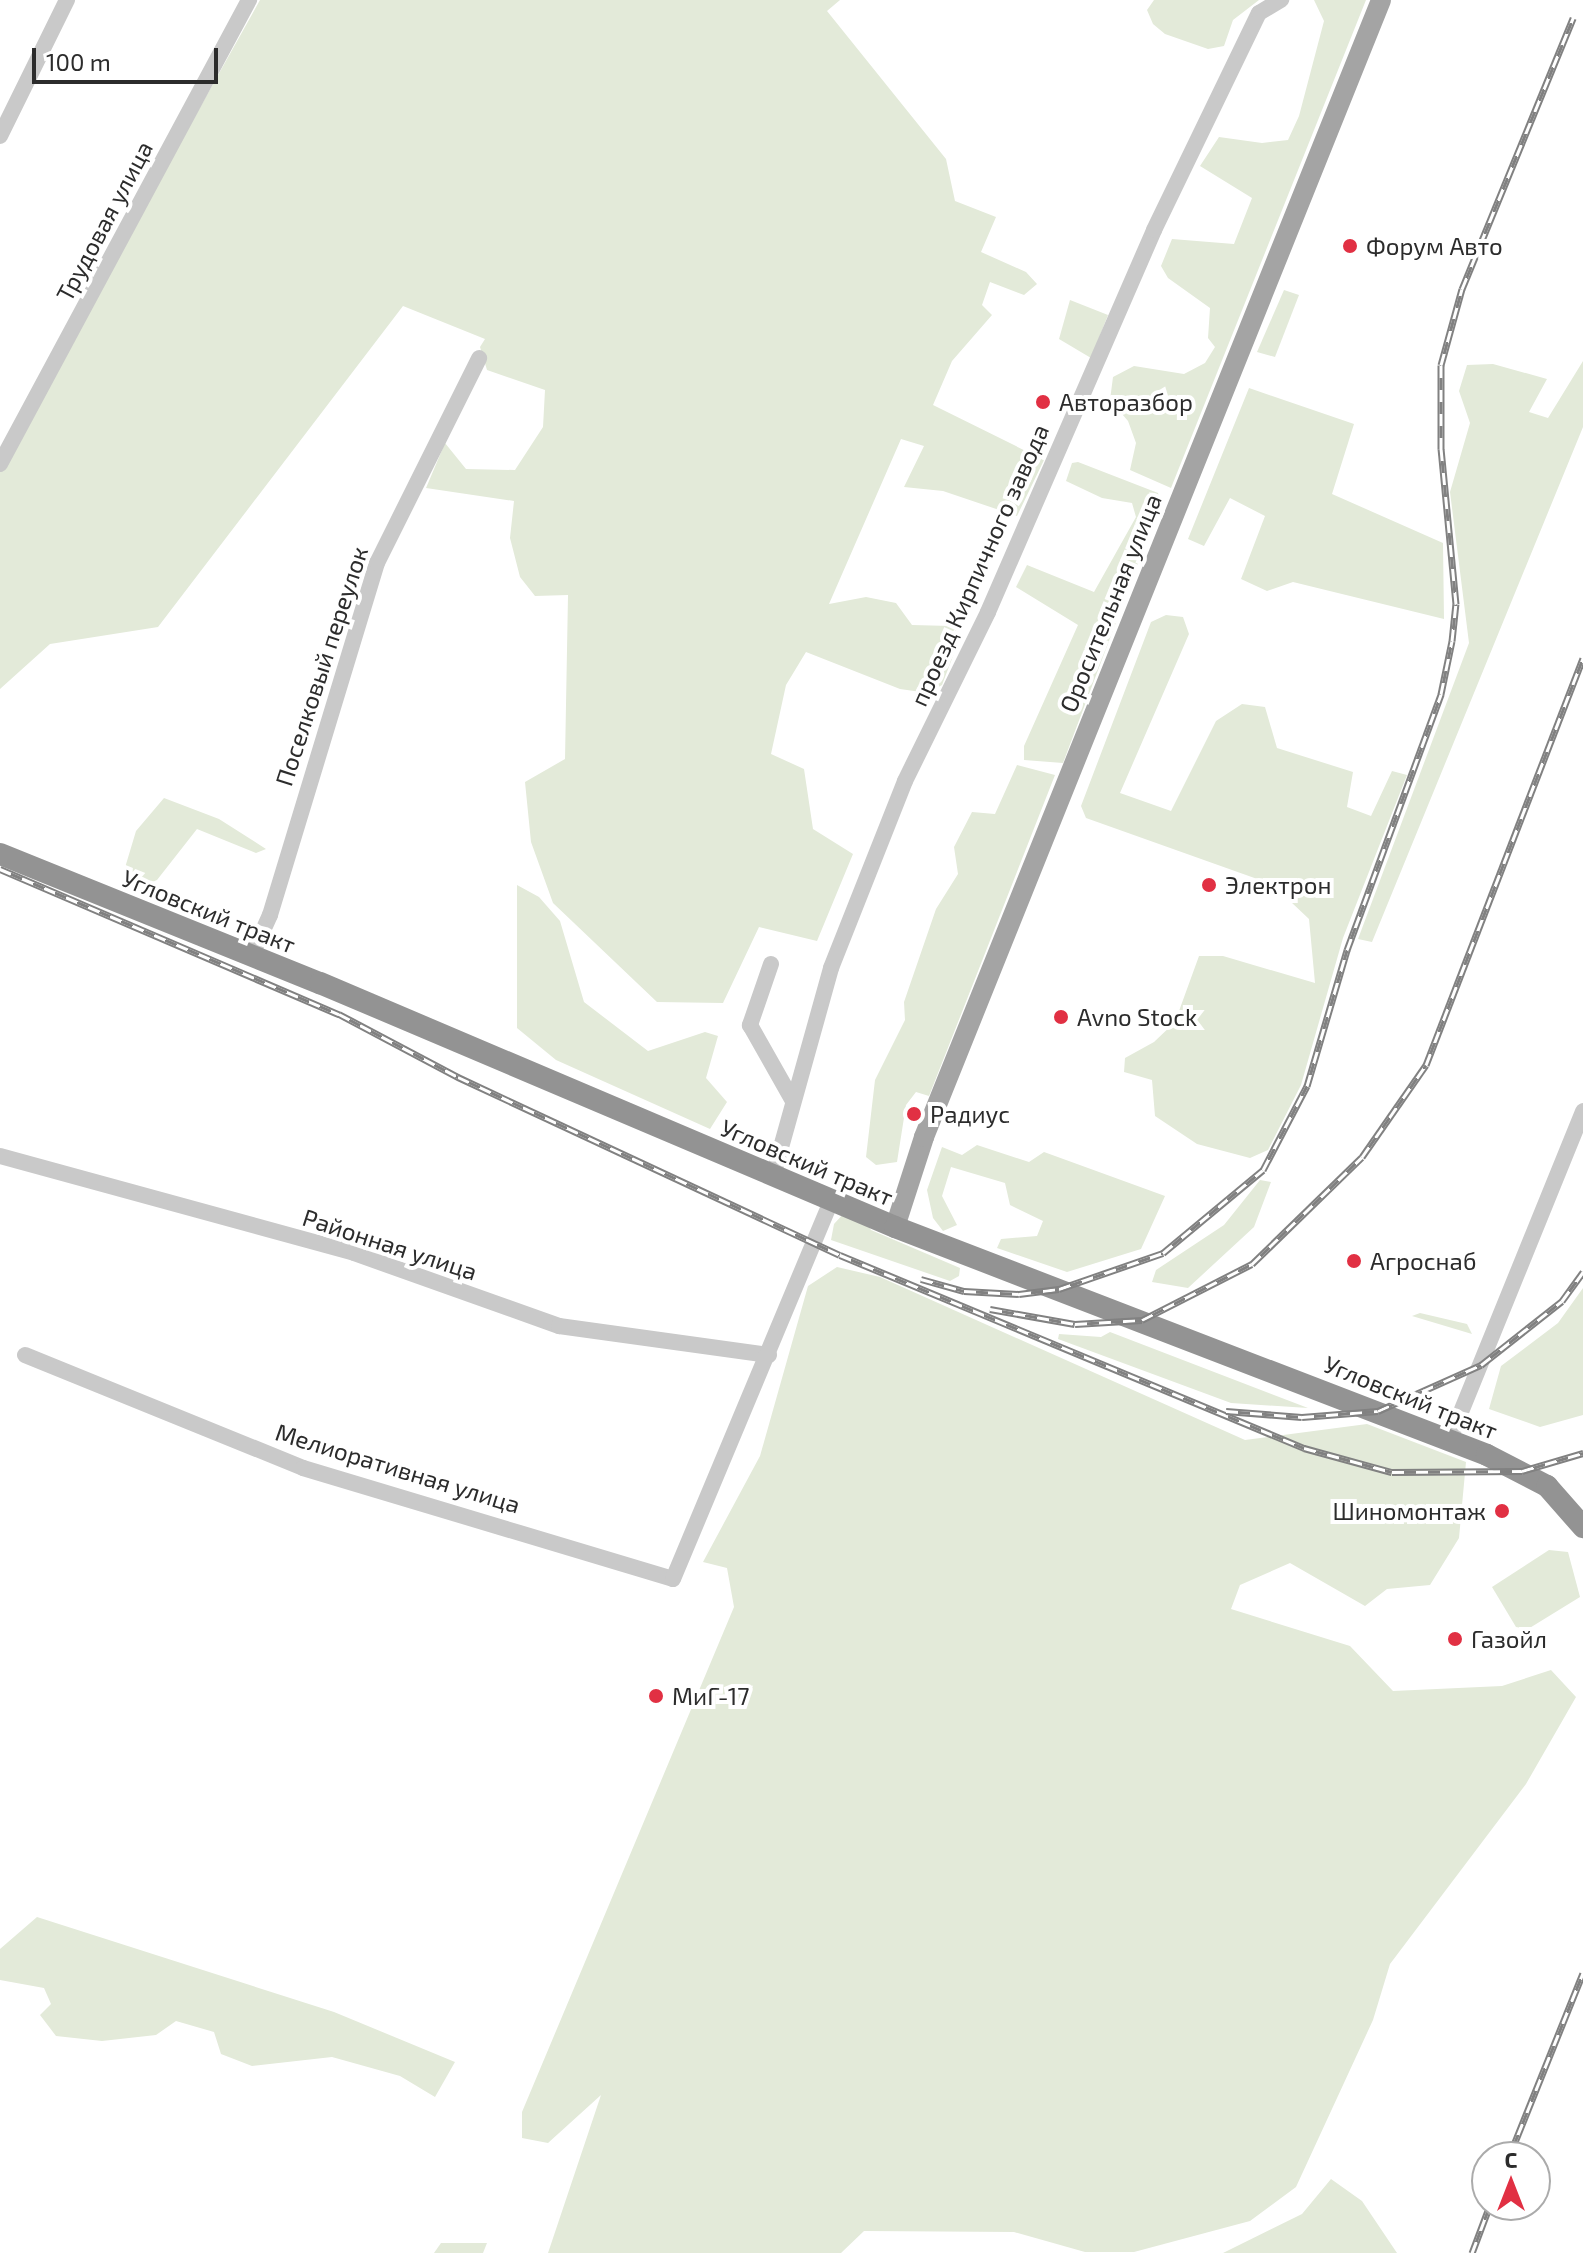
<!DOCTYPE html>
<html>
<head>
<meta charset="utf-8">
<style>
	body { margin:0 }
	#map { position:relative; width:1583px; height:2253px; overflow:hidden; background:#fff; font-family:"Exo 2",sans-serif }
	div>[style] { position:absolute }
	.green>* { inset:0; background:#e3ead9 }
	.minor>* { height:16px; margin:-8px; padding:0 8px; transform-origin:8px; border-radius:8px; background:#c9c9c9 }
	.major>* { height:20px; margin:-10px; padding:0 10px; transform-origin:10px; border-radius:10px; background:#a4a4a4 }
	.highway>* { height:22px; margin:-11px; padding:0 11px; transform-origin:11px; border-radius:11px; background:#939393 }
	.rail>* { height:7px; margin-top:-3.5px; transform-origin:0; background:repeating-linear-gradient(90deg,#fff 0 12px,#818181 0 24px); box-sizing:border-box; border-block:2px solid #818181 }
	.dots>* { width:22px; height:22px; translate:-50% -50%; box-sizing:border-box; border:4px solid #fff; border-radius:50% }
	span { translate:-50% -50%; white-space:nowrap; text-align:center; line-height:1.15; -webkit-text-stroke:8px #fff; paint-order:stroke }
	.street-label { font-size:24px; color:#2c2c2c }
	.poi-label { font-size:24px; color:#2c2c2c }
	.left { translate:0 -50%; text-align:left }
	.right { translate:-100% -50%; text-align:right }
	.north { position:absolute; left:1471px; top:2141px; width:80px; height:80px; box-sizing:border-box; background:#fff; border:2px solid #ababab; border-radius:50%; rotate:0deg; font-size:22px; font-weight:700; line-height:32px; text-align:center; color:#2c2c2c }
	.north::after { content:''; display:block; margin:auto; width:28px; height:36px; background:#e13043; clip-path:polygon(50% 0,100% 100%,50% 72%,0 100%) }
	.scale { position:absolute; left:32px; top:48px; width:186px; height:36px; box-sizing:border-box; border:4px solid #2c2c2c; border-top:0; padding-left:10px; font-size:24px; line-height:28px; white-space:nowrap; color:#2c2c2c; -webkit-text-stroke:6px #fff; paint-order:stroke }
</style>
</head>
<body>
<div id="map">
	<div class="green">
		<div style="clip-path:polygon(260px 0,840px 0,827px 11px,946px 159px,955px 201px,996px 217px,981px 252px,1026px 272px,1037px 284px,1024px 295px,990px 282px,982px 305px,992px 315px,952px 361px,933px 405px,1044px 460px,1017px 516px,943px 491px,904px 487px,924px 446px,901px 439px,829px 604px,866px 597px,896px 603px,912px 625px,951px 626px,961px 635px,942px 685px,928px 693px,900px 689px,806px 652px,786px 685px,771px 754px,804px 769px,813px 829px,853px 854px,817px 941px,759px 927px,723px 1003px,657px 1002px,553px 903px,531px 842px,525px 782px,565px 759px,568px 595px,535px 596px,520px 577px,510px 538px,514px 501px,426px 488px,445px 443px,466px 469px,515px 470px,543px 427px,545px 390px,487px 370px,480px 347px,485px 339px,403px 306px,158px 627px,50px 644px,0 689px,0 465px)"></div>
		<div style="clip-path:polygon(1154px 0,1259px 0,1233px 20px,1224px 46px,1208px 49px,1165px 34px,1153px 24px,1147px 10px)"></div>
		<div style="clip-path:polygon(1314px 0,1366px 0,1171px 488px,1130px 470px,1136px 443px,1128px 421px,1110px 400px,1113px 377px,1134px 366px,1184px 374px,1205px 363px,1215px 347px,1208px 338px,1210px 308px,1168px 278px,1161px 266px,1172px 239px,1234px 244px,1252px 198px,1200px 166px,1219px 137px,1262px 143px,1288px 140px,1299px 116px,1324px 21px)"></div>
		<div style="clip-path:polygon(1284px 290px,1299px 295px,1275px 357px,1257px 352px)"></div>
		<div style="clip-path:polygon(1070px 300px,1108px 315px,1091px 358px,1059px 339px)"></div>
		<div style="clip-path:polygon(1583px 361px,1583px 427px,1372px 942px,1358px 939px,1469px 643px,1450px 492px,1470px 423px,1459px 391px,1467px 365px,1493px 364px,1547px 379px,1529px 412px,1548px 418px)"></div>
		<div style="clip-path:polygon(1249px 388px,1354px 424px,1332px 494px,1443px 543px,1444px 619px,1293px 582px,1267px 591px,1241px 579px,1265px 516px,1230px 498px,1204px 546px,1188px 539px)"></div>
		<div style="clip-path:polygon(1078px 462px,1158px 493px,1161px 503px,1063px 763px,1024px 760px,1024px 746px,1078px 625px,1016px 587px,1027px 565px,1094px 592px,1136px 517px,1132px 503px,1102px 498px,1066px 481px,1072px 463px)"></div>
		<div style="clip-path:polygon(1166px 615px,1183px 617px,1189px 634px,1120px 793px,1171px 811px,1216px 721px,1242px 704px,1265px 707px,1277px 748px,1353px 772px,1347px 807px,1371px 816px,1392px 771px,1407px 775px,1343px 938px,1301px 1085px,1268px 1150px,1250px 1158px,1197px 1144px,1155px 1116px,1152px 1080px,1124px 1072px,1125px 1058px,1154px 1042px,1175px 1022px,1199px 956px,1223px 956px,1315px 983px,1309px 919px,1291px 902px,1294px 892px,1086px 818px,1081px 806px,1151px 622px)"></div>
		<div style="clip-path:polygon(1017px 765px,1055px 775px,929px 1096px,916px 1092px,906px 1105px,897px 1162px,876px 1165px,866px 1157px,875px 1080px,905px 1020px,904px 1002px,936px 909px,958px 874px,954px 847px,972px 812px,995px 814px)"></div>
		<div style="clip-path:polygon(164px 798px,219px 819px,266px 849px,256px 853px,197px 829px,157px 880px,141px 887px,124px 871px,136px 831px)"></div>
		<div style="clip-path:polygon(517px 885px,539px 897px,560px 921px,584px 1002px,648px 1051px,705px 1032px,718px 1036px,706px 1078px,727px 1102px,710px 1129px,556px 1060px,517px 1028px)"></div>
		<div style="clip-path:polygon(977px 1145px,1029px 1162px,1044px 1152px,1165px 1196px,1141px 1249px,1067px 1272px,997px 1248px,1001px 1239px,1037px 1236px,1043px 1221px,1010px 1205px,1005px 1183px,951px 1167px,942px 1196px,957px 1225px,943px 1231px,933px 1218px,927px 1190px,942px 1147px,962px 1155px)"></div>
		<div style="clip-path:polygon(1260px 1180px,1271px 1182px,1254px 1227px,1188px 1288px,1152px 1282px,1156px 1270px,1224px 1225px)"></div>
		<div style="clip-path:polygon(845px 1212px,864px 1218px,871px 1230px,960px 1268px,959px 1276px,950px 1281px,831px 1240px,834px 1224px)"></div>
		<div style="clip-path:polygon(837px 1267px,880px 1277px,1245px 1440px,1367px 1424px,1466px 1462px,1459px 1538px,1430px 1585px,1387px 1589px,1365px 1606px,1290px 1563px,1240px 1585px,1231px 1609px,1350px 1646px,1393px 1691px,1502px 1686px,1551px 1670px,1576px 1697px,1526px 1784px,1390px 1964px,1373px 2020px,1296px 2187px,1250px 2221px,1134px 2252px,1085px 2252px,1014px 2232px,864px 2231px,841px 2253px,548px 2253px,601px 2095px,548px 2143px,522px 2138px,522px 2112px,734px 1607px,727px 1568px,703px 1562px,760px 1456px,808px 1286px)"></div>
		<div style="clip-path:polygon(1583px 1288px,1583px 1415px,1540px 1427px,1489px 1409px,1501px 1366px,1558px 1323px)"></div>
		<div style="clip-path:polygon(1420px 1313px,1467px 1324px,1472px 1334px,1412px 1316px)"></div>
		<div style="clip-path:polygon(1110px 1332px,1308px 1408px,1231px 1403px,1058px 1339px,1059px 1334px,1101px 1337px)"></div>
		<div style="clip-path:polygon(1549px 1550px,1568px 1552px,1580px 1597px,1528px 1629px,1516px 1627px,1492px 1587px)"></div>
		<div style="clip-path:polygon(37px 1917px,334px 2012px,455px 2062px,435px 2097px,400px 2076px,332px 2057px,252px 2066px,221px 2054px,214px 2032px,176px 2021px,156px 2035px,102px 2041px,56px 2036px,40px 2015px,51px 2004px,44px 1988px,0 1980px,0 1949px)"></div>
		<div style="clip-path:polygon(1331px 2179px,1362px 2201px,1397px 2253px,1223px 2253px,1302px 2214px)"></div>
		<div style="clip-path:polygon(441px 2243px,487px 2243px,483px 2253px,434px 2253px)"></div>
	</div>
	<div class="minor">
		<div style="left:0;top:136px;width:152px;rotate:-63.8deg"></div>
		<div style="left:0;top:464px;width:527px;rotate:-61.78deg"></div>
		<div style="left:252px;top:955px;width:44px;rotate:-65.8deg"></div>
		<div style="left:270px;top:915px;width:368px;rotate:-73.1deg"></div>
		<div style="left:377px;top:563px;width:229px;rotate:-63.5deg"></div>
		<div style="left:771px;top:964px;width:65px;rotate:109deg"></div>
		<div style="left:750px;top:1025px;width:87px;rotate:60.5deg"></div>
		<div style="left:0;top:1156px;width:367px;rotate:15.3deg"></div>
		<div style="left:354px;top:1253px;width:218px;rotate:19.6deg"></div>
		<div style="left:559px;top:1326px;width:212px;rotate:7.9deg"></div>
		<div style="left:773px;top:1176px;width:216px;rotate:-74.4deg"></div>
		<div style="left:831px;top:968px;width:201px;rotate:-68.4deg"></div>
		<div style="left:905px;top:781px;width:188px;rotate:-63.8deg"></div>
		<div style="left:988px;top:612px;width:417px;rotate:-66.5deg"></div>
		<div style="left:1154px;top:230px;width:241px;rotate:-64.2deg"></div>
		<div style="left:1259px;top:13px;width:26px;rotate:-31deg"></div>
		<div style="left:25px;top:1355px;width:300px;rotate:22.1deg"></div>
		<div style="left:303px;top:1468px;width:386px;rotate:16.7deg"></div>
		<div style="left:673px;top:1579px;width:410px;rotate:-67.3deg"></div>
		<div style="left:1450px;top:1439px;width:354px;rotate:-67.9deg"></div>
	</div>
	<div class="major">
		<div style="left:895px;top:1227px;width:95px;rotate:-72.1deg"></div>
		<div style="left:924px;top:1137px;width:1225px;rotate:-68.1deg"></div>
	</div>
	<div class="highway">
		<div style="left:0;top:854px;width:345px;rotate:22deg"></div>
		<div style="left:320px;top:983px;width:625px;rotate:22.99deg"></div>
		<div style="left:895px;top:1227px;width:634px;rotate:21.06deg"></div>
		<div style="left:1487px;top:1455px;width:68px;rotate:27.3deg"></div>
		<div style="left:1547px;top:1486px;width:55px;rotate:48.7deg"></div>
	</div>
	<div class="rail">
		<div style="left:0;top:869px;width:369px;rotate:23.2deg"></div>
		<div style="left:339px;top:1014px;width:135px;rotate:27.9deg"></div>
		<div style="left:458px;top:1077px;width:421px;rotate:25deg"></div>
		<div style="left:840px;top:1255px;width:503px;rotate:22.58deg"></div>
		<div style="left:1304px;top:1448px;width:91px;rotate:15.3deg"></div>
		<div style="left:1392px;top:1472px;width:130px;rotate:-0.4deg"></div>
		<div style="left:1522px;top:1471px;width:64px;rotate:-16.4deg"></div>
		<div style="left:921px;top:1279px;width:45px;rotate:15.6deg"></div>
		<div style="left:964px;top:1291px;width:55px;rotate:3.1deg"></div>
		<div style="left:1019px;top:1294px;width:40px;rotate:-7.1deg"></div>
		<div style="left:1059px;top:1289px;width:110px;rotate:-19.1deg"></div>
		<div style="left:1163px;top:1253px;width:130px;rotate:-39.7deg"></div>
		<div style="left:1263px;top:1170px;width:95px;rotate:-62.4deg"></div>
		<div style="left:1307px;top:1086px;width:142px;rotate:-73.6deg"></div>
		<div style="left:1347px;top:950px;width:273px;rotate:-69.8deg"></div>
		<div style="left:1441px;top:694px;width:54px;rotate:-78.3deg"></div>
		<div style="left:1452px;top:641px;width:37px;rotate:-84deg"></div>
		<div style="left:1456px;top:604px;width:156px;rotate:-95.5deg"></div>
		<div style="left:1441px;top:449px;width:84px;rotate:-90deg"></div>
		<div style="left:1441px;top:365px;width:79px;rotate:-74.6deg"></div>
		<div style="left:1462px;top:289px;width:293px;rotate:-67.7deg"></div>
		<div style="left:990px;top:1309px;width:86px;rotate:10deg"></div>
		<div style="left:1075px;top:1324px;width:67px;rotate:-3.4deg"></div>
		<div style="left:1142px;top:1320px;width:123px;rotate:-27deg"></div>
		<div style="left:1252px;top:1264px;width:153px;rotate:-44.2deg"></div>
		<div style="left:1362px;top:1157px;width:112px;rotate:-55.2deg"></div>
		<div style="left:1426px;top:1065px;width:436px;rotate:-68.9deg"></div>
		<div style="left:1226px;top:1411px;width:76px;rotate:4.5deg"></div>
		<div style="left:1302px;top:1417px;width:76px;rotate:-4.5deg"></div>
		<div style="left:1378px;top:1411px;width:113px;rotate:-24.1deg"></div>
		<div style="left:1481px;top:1365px;width:103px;rotate:-38.3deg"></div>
		<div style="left:1562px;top:1301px;width:36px;rotate:-54deg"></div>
		<div style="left:1509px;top:2157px;width:198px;rotate:-68.1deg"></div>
		<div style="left:1472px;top:2253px;width:51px;rotate:-69.4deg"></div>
	</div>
	<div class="dots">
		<div style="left:1350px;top:246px;background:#e13043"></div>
		<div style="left:1043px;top:402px;background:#e13043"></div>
		<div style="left:1209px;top:885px;background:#e13043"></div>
		<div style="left:1061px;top:1017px;background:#e13043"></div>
		<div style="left:914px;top:1114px;background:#e13043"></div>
		<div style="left:1354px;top:1261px;background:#e13043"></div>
		<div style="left:1502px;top:1511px;background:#e13043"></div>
		<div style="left:1455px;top:1639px;background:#e13043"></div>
		<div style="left:656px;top:1696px;background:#e13043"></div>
	</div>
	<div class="street-label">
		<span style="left:104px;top:221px;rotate:-62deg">Трудовая улица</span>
		<span style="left:979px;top:565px;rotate:-66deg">проезд Кирпичного завода</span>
		<span style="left:1110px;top:603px;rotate:-68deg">Оросительная улица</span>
		<span style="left:321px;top:666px;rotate:-72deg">Поселковый переулок</span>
		<span style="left:209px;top:911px;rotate:22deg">Угловский тракт</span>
		<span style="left:807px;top:1162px;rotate:23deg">Угловский тракт</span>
		<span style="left:390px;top:1244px;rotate:18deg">Районная улица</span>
		<span style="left:1411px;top:1397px;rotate:22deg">Угловский тракт</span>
		<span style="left:398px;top:1468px;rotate:17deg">Мелиоративная улица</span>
	</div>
	<div class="poi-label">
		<span class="left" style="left:1366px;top:246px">Форум Авто</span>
		<span class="left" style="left:1059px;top:402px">Авторазбор</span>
		<span class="left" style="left:1225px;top:885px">Электрон</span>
		<span class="left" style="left:1077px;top:1017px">Avno Stoсk</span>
		<span class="left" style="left:930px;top:1114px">Радиус</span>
		<span class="left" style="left:1370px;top:1261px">Агроснаб</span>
		<span class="right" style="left:1486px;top:1511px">Шиномонтаж</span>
		<span class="left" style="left:1471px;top:1639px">Газойл</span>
		<span class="left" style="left:672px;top:1696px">МиГ-17</span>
	</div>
	<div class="north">С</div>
	<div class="scale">100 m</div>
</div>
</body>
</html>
